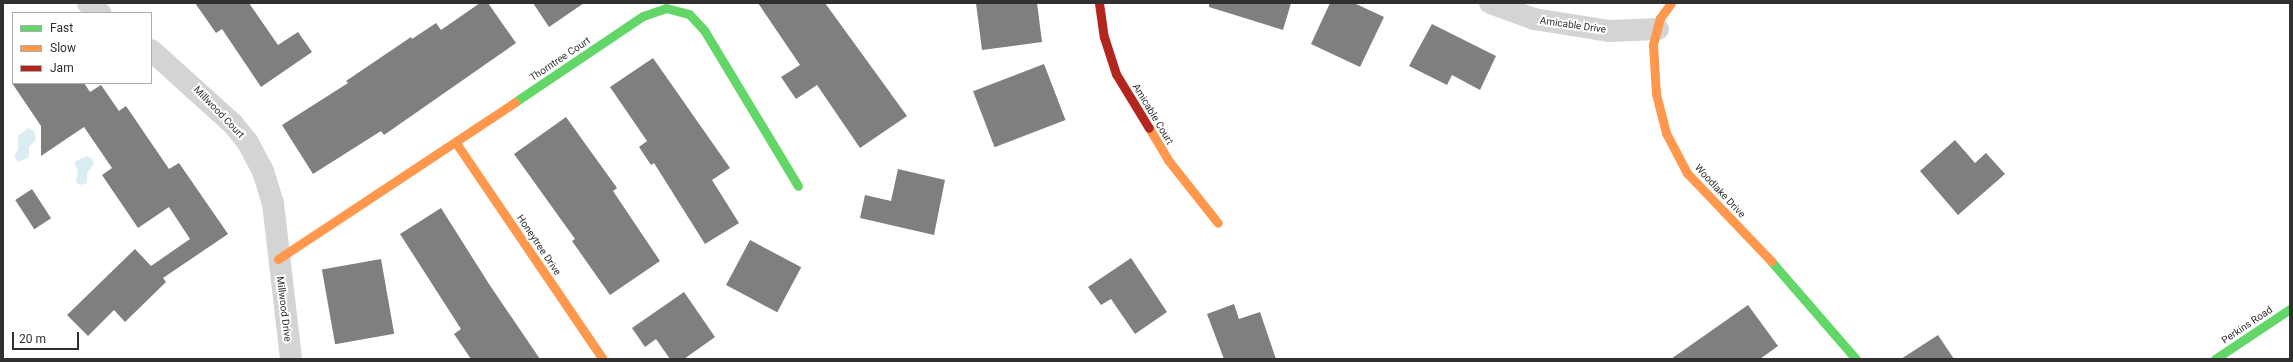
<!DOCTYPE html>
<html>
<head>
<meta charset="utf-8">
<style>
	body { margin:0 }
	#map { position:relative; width:2293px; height:362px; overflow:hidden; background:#fff; font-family:Roboto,sans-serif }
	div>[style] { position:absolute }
	.water>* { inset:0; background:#d9edf3 }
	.building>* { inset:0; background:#7f7f7f; transform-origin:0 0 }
	.street>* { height:22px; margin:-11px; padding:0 11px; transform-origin:11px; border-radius:11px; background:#d4d4d4 }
	.fast>* { height:9px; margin:-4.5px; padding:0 4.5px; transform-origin:4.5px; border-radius:4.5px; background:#63d668 }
	.slow>* { height:9px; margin:-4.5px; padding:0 4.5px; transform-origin:4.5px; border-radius:4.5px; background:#ff974d }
	.jam>* { height:9px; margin:-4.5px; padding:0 4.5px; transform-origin:4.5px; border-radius:4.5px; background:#b3261e }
	span { translate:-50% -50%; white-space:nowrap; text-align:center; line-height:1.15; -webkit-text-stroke:4px #fff; paint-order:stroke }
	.street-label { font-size:10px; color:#303030 }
	.frame { position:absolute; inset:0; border:4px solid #303030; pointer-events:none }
	.legend { position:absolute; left:12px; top:12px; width:140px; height:72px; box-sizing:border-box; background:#fff; border:1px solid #acacac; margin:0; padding:5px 7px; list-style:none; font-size:12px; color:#303030 }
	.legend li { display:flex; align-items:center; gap:8px; height:20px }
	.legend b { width:20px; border:1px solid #acacac }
	.scale { position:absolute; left:12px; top:332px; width:67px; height:18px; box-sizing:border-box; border:2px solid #303030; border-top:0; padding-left:5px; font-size:12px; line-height:14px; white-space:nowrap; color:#303030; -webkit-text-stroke:3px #fff; paint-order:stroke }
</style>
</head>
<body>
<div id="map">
	<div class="water">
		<div style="clip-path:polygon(28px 128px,34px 131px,36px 139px,29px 147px,29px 157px,18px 162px,14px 156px,18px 149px,18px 136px)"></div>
		<div style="clip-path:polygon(87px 156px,92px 159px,94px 164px,87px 174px,87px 183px,80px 185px,76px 182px,78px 171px,74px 162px)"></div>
	</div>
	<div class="building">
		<div style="clip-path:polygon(195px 3px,249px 3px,278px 45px,298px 32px,312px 52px,261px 87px,222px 29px,216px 33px)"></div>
		<div style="clip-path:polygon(480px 3px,488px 3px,516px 43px,384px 135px,381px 131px,313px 174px,282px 125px,348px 83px,346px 81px,411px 37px,412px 39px,436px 23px,441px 30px)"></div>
		<div style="clip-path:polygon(533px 3px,584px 3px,549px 27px)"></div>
		<div style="clip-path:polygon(758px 3px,825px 3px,907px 116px,860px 148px,817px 85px,796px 99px,781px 77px,800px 65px)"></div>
		<div style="clip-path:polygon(976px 3px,1037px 3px,1042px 42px,982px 50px)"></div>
		<div style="clip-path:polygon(1209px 3px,1291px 3px,1283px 30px,1209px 7px)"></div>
		<div style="clip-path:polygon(1330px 3px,1354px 3px,1384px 17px,1360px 67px,1311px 44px)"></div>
		<div style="clip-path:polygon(1432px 24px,1496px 56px,1480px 90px,1452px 75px,1447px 85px,1409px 66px)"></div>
		<div style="clip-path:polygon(653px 58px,730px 168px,712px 180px,739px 223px,705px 244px,654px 163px,651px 165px,639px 147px,647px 141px,610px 87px)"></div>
		<div style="left:1044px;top:64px;width:60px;height:76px;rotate:69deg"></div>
		<div style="clip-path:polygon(12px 83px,84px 83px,90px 92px,101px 85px,119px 111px,126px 106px,169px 169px,179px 163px,228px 234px,163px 278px,166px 282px,125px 322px,114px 310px,88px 336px,67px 315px,135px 249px,151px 266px,190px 239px,169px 207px,138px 228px,102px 175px,112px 168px,84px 127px,41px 156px,41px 126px)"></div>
		<div style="clip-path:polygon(566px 117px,617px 188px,613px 191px,660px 261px,610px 295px,572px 241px,575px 239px,514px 154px)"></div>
		<div style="clip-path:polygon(1955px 140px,1975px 163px,1986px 153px,2005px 174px,1958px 215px,1920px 171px)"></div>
		<div style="clip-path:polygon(898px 169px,945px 180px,934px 235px,860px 218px,865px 195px,891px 201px)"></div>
		<div style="left:32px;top:189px;width:35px;height:20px;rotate:57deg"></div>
		<div style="clip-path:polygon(441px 208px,489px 284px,540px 359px,471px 359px,454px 334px,461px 329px,400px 234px)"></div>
		<div style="left:750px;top:240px;width:58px;height:51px;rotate:28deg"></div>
		<div style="clip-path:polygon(1131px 258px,1167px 312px,1135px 334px,1111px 299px,1101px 305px,1088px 287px)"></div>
		<div style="left:381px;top:259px;width:76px;height:60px;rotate:80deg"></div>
		<div style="clip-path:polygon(684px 292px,715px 337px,684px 359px,670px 359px,656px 339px,645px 347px,632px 328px)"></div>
		<div style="clip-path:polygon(1234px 304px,1239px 319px,1260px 312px,1276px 359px,1224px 359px,1207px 314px)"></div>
		<div style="clip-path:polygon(1748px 305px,1778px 346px,1760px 359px,1671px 359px)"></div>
		<div style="clip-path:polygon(1938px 335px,1954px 359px,1901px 359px)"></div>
	</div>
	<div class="street">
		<div style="left:88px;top:3px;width:16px;rotate:40deg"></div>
		<div style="left:1490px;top:3px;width:47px;rotate:20deg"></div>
		<div style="left:1534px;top:19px;width:77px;rotate:9deg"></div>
		<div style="left:1610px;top:31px;width:48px;rotate:-2.4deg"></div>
		<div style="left:151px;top:50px;width:110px;rotate:42.1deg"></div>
		<div style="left:233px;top:124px;width:22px;rotate:51deg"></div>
		<div style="left:247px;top:141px;width:34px;rotate:62deg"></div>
		<div style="left:263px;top:171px;width:34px;rotate:73deg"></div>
		<div style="left:273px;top:203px;width:157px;rotate:83.4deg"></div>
	</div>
	<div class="fast">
		<div style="left:515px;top:102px;width:154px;rotate:-33.9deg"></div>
		<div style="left:643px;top:16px;width:24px;rotate:-19deg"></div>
		<div style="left:666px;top:8px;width:24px;rotate:15deg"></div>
		<div style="left:689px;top:14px;width:22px;rotate:47deg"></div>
		<div style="left:704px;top:30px;width:182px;rotate:58.9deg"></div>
		<div style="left:1771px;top:261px;width:130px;rotate:49.1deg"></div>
		<div style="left:2215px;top:359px;width:90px;rotate:-33.7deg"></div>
	</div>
	<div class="slow">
		<div style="left:1671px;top:3px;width:19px;rotate:126deg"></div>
		<div style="left:1660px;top:18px;width:28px;rotate:105deg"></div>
		<div style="left:1653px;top:45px;width:49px;rotate:86.5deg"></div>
		<div style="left:1656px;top:94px;width:40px;rotate:75.6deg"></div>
		<div style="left:1666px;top:133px;width:45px;rotate:62.3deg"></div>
		<div style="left:1687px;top:173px;width:122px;rotate:46.3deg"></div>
		<div style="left:1149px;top:128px;width:37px;rotate:59deg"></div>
		<div style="left:1168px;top:160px;width:80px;rotate:51.6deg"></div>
		<div style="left:456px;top:143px;width:261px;rotate:55.8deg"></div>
		<div style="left:278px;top:259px;width:284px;rotate:-33.5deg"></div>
	</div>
	<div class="jam">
		<div style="left:1099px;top:3px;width:34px;rotate:82deg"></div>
		<div style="left:1104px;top:37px;width:39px;rotate:72deg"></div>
		<div style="left:1116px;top:74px;width:63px;rotate:58.6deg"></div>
	</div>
	<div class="street-label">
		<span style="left:1573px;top:25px;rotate:8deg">Amicable Drive</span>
		<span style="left:560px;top:59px;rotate:-34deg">Thorntree Court</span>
		<span style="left:219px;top:112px;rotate:46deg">Millwood Court</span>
		<span style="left:1153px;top:114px;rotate:59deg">Amicable Court</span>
		<span style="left:1720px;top:191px;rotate:47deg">Woodlake Drive</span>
		<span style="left:539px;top:245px;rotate:56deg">Honeytree Drive</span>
		<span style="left:284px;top:309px;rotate:83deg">Millwood Drive</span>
		<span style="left:2247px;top:325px;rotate:-34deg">Perkins Road</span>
	</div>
	<div class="frame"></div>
	<ul class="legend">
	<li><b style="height:5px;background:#63d668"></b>Fast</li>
	<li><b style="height:5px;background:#ff974d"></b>Slow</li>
	<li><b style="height:5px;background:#b3261e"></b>Jam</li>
	</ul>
	<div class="scale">20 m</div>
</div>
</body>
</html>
